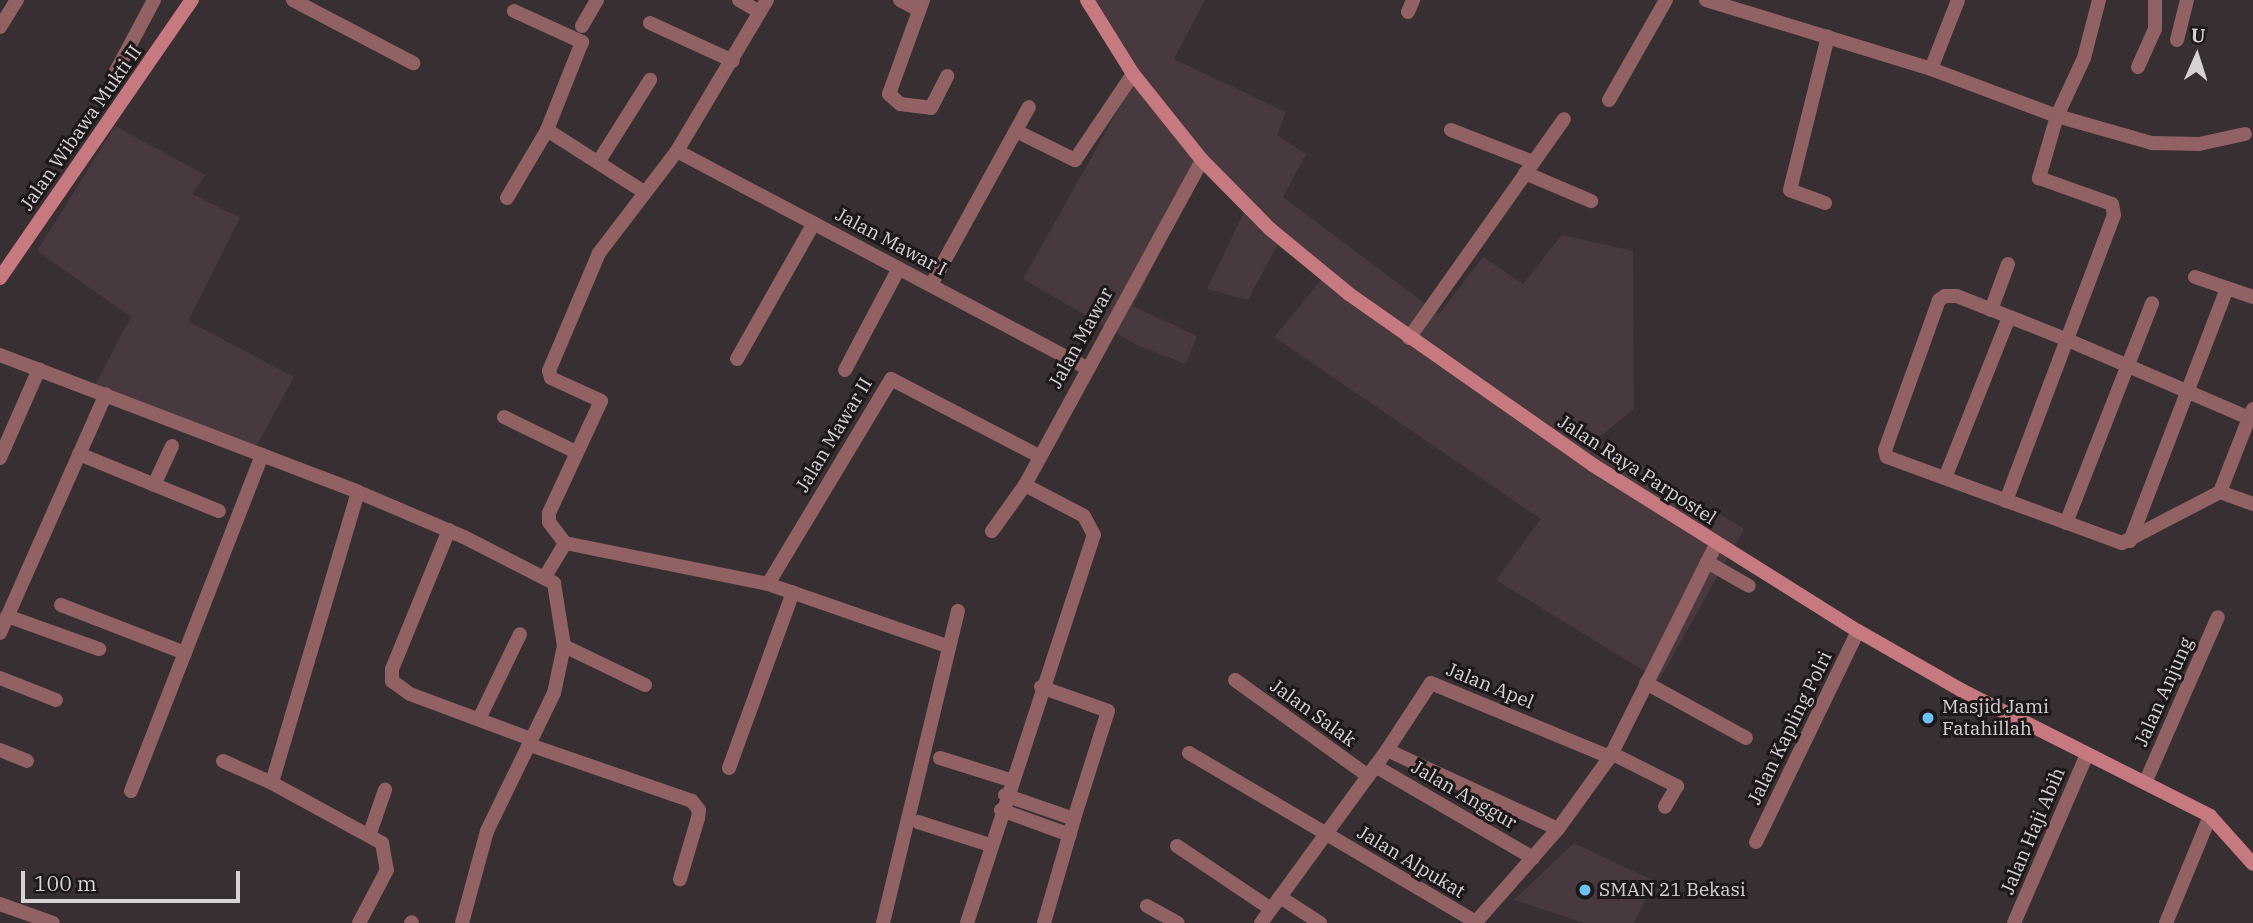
<!DOCTYPE html>
<html>
<head>
<meta charset="utf-8">
<style>
	body { margin:0 }
	#map { position:relative; width:2253px; height:923px; overflow:hidden; background:#382f33; font-family:"IBM Plex Serif",serif }
	div>[style] { position:absolute }
	.built>* { inset:0; background:#48393f }
	.street>* { height:14px; margin:-7px; padding:0 7px; transform-origin:7px; border-radius:7px; background:#926164 }
	.secondary>* { height:14px; margin:-7px; padding:0 7px; transform-origin:7px; border-radius:7px; background:#c77980 }
	.dots>* { width:19px; height:19px; translate:-50% -50%; box-sizing:border-box; border:4px solid #1c181a; border-radius:50% }
	span { translate:-50% -50%; white-space:nowrap; text-align:center; line-height:1.15; -webkit-text-stroke:6px #1c181a; paint-order:stroke }
	.street-label { font-size:19px; color:#d7d2d4 }
	.poi-label { font-size:19px; color:#d7d2d4 }
	.left { translate:0 -50%; text-align:left }
	.north { position:absolute; left:2162px; top:21px; width:70px; height:70px; -webkit-text-stroke:5px #1c181a; paint-order:stroke; rotate:3deg; font-size:19px; font-weight:700; line-height:28px; text-align:center; color:#d7d2d4 }
	.north::after { content:''; display:block; margin:auto; width:24px; height:32px; background:#d7d2d4; clip-path:polygon(50% 0,100% 100%,50% 72%,0 100%) }
	.scale { position:absolute; left:21px; top:871px; width:219px; height:32px; box-sizing:border-box; border:4px solid #d7d2d4; border-top:0; padding-left:9px; font-size:21px; line-height:24px; white-space:nowrap; color:#d7d2d4; -webkit-text-stroke:5px #1c181a; paint-order:stroke }
</style>
</head>
<body>
<div id="map">
	<div class="built">
		<div style="clip-path:polygon(1081px 0,1205px 0,1174px 59px,1286px 112px,1277px 135px,1306px 154px,1283px 197px,1439px 314px,1483px 257px,1523px 284px,1562px 235px,1633px 251px,1634px 409px,1598px 438px,1744px 529px,1659px 680px,1496px 580px,1541px 519px,1274px 337px,1322px 279px,1277px 245px,1248px 300px,1207px 289px,1250px 200px,1206px 160px,1133px 306px,1197px 336px,1186px 364px,1137px 345px,1023px 279px,1134px 82px)"></div>
		<div style="clip-path:polygon(115px 126px,205px 175px,192px 194px,240px 218px,188px 321px,294px 377px,257px 445px,93px 389px,131px 317px,37px 251px)"></div>
		<div style="clip-path:polygon(1574px 843px,1654px 881px,1634px 923px,1584px 923px,1514px 900px)"></div>
	</div>
	<div class="street">
		<div style="left:293px;top:0;width:136px;rotate:27.7deg"></div>
		<div style="left:739px;top:0;width:24px;rotate:30deg"></div>
		<div style="left:767px;top:0;width:176px;rotate:120.8deg"></div>
		<div style="left:677px;top:151px;width:128px;rotate:127.4deg"></div>
		<div style="left:599px;top:253px;width:128px;rotate:113deg"></div>
		<div style="left:549px;top:371px;width:7px;rotate:74deg"></div>
		<div style="left:551px;top:378px;width:55px;rotate:24.7deg"></div>
		<div style="left:601px;top:401px;width:123px;rotate:114.9deg"></div>
		<div style="left:549px;top:513px;width:9px;rotate:90deg"></div>
		<div style="left:549px;top:522px;width:26px;rotate:53deg"></div>
		<div style="left:565px;top:543px;width:207px;rotate:11.4deg"></div>
		<div style="left:768px;top:584px;width:189px;rotate:19.1deg"></div>
		<div style="left:900px;top:0;width:21px;rotate:28deg"></div>
		<div style="left:923px;top:0;width:100px;rotate:109.9deg"></div>
		<div style="left:889px;top:94px;width:15px;rotate:42deg"></div>
		<div style="left:900px;top:104px;width:31px;rotate:7deg"></div>
		<div style="left:931px;top:108px;width:36px;rotate:-63deg"></div>
		<div style="left:1706px;top:0;width:235px;rotate:17deg"></div>
		<div style="left:1931px;top:69px;width:134px;rotate:20.5deg"></div>
		<div style="left:2057px;top:116px;width:65px;rotate:106.2deg"></div>
		<div style="left:2039px;top:178px;width:77px;rotate:19.6deg"></div>
		<div style="left:2112px;top:204px;width:11px;rotate:80deg"></div>
		<div style="left:2114px;top:215px;width:306px;rotate:110.7deg"></div>
		<div style="left:2099px;top:0;width:60px;rotate:104.5deg"></div>
		<div style="left:2084px;top:58px;width:64px;rotate:115deg"></div>
		<div style="left:2057px;top:116px;width:99px;rotate:15.9deg"></div>
		<div style="left:2152px;top:143px;width:47px;rotate:1.2deg"></div>
		<div style="left:2199px;top:144px;width:47px;rotate:-12.3deg"></div>
		<div style="left:514px;top:11px;width:75px;rotate:24.5deg"></div>
		<div style="left:582px;top:42px;width:95px;rotate:111.7deg"></div>
		<div style="left:1408px;top:12px;width:13px;rotate:-67deg"></div>
		<div style="left:650px;top:23px;width:91px;rotate:24.6deg"></div>
		<div style="left:582px;top:26px;width:30px;rotate:-60deg"></div>
		<div style="left:0;top:27px;width:32px;rotate:-58deg"></div>
		<div style="left:2177px;top:40px;width:41px;rotate:-76deg"></div>
		<div style="left:2138px;top:67px;width:42px;rotate:-65.9deg"></div>
		<div style="left:2155px;top:29px;width:29px;rotate:-90deg"></div>
		<div style="left:1931px;top:69px;width:74px;rotate:-68.6deg"></div>
		<div style="left:114px;top:75px;width:85px;rotate:-61.9deg"></div>
		<div style="left:1609px;top:100px;width:115px;rotate:-60.3deg"></div>
		<div style="left:1451px;top:130px;width:88px;rotate:21.3deg"></div>
		<div style="left:1016px;top:131px;width:66px;rotate:26.2deg"></div>
		<div style="left:1075px;top:160px;width:104px;rotate:-56deg"></div>
		<div style="left:677px;top:151px;width:463px;rotate:27.9deg"></div>
		<div style="left:599px;top:161px;width:96px;rotate:-57.8deg"></div>
		<div style="left:1525px;top:173px;width:72px;rotate:23deg"></div>
		<div style="left:507px;top:198px;width:79px;rotate:-59.5deg"></div>
		<div style="left:547px;top:130px;width:115px;rotate:32.6deg"></div>
		<div style="left:1825px;top:203px;width:37px;rotate:-160deg"></div>
		<div style="left:1790px;top:190px;width:158px;rotate:-76.1deg"></div>
		<div style="left:2195px;top:277px;width:61px;rotate:19deg"></div>
		<div style="left:931px;top:285px;width:203px;rotate:-61.2deg"></div>
		<div style="left:1991px;top:310px;width:49px;rotate:-69.7deg"></div>
		<div style="left:1409px;top:338px;width:268px;rotate:-54.7deg"></div>
		<div style="left:0;top:355px;width:383px;rotate:20.9deg"></div>
		<div style="left:358px;top:492px;width:115px;rotate:23deg"></div>
		<div style="left:464px;top:537px;width:101px;rotate:27.1deg"></div>
		<div style="left:554px;top:583px;width:64px;rotate:81deg"></div>
		<div style="left:564px;top:646px;width:48px;rotate:102deg"></div>
		<div style="left:554px;top:693px;width:153px;rotate:115.9deg"></div>
		<div style="left:487px;top:831px;width:95px;rotate:105.2deg"></div>
		<div style="left:737px;top:359px;width:156px;rotate:-60.5deg"></div>
		<div style="left:845px;top:370px;width:115px;rotate:-62.1deg"></div>
		<div style="left:2253px;top:409px;width:10px;rotate:114deg"></div>
		<div style="left:2249px;top:418px;width:197px;rotate:-156.7deg"></div>
		<div style="left:2068px;top:340px;width:119px;rotate:-158.4deg"></div>
		<div style="left:1957px;top:296px;width:12px;rotate:180deg"></div>
		<div style="left:1945px;top:296px;width:7px;rotate:146deg"></div>
		<div style="left:1939px;top:300px;width:159px;rotate:109.8deg"></div>
		<div style="left:1885px;top:450px;width:7px;rotate:74deg"></div>
		<div style="left:1887px;top:457px;width:250px;rotate:20.1deg"></div>
		<div style="left:2122px;top:543px;width:110px;rotate:-27.5deg"></div>
		<div style="left:2220px;top:492px;width:35px;rotate:20deg"></div>
		<div style="left:504px;top:417px;width:80px;rotate:25.9deg"></div>
		<div style="left:79px;top:454px;width:151px;rotate:22.2deg"></div>
		<div style="left:0;top:458px;width:97px;rotate:-66.3deg"></div>
		<div style="left:1945px;top:478px;width:173px;rotate:-68.3deg"></div>
		<div style="left:154px;top:485px;width:43px;rotate:-65.2deg"></div>
		<div style="left:358px;top:492px;width:303px;rotate:106.5deg"></div>
		<div style="left:272px;top:783px;width:125px;rotate:28.6deg"></div>
		<div style="left:382px;top:843px;width:27px;rotate:80deg"></div>
		<div style="left:387px;top:870px;width:60px;rotate:117.8deg"></div>
		<div style="left:2220px;top:492px;width:79px;rotate:-68.6deg"></div>
		<div style="left:2249px;top:418px;width:4px;rotate:27deg"></div>
		<div style="left:2066px;top:523px;width:236px;rotate:-68.6deg"></div>
		<div style="left:449px;top:530px;width:150px;rotate:112.3deg"></div>
		<div style="left:392px;top:669px;width:12px;rotate:90deg"></div>
		<div style="left:392px;top:681px;width:22px;rotate:36deg"></div>
		<div style="left:410px;top:694px;width:129px;rotate:20.4deg"></div>
		<div style="left:992px;top:531px;width:57px;rotate:-54.3deg"></div>
		<div style="left:1025px;top:485px;width:370px;rotate:-61.4deg"></div>
		<div style="left:2130px;top:541px;width:271px;rotate:-69deg"></div>
		<div style="left:1707px;top:562px;width:48px;rotate:29.7deg"></div>
		<div style="left:546px;top:575px;width:37px;rotate:-59deg"></div>
		<div style="left:768px;top:584px;width:239px;rotate:-59deg"></div>
		<div style="left:891px;top:379px;width:167px;rotate:27.5deg"></div>
		<div style="left:61px;top:605px;width:133px;rotate:21.2deg"></div>
		<div style="left:7px;top:616px;width:98px;rotate:19.7deg"></div>
		<div style="left:0;top:633px;width:261px;rotate:-66.1deg"></div>
		<div style="left:564px;top:646px;width:90px;rotate:25.7deg"></div>
		<div style="left:0;top:678px;width:60px;rotate:21.4deg"></div>
		<div style="left:1235px;top:680px;width:164px;rotate:35.8deg"></div>
		<div style="left:1646px;top:683px;width:114px;rotate:28.8deg"></div>
		<div style="left:1041px;top:687px;width:71px;rotate:19.7deg"></div>
		<div style="left:1108px;top:711px;width:113px;rotate:107.5deg"></div>
		<div style="left:479px;top:719px;width:94px;rotate:-64.2deg"></div>
		<div style="left:530px;top:745px;width:171px;rotate:19.1deg"></div>
		<div style="left:692px;top:801px;width:11px;rotate:52deg"></div>
		<div style="left:699px;top:810px;width:8px;rotate:97deg"></div>
		<div style="left:698px;top:818px;width:64px;rotate:106.4deg"></div>
		<div style="left:0;top:750px;width:29px;rotate:22deg"></div>
		<div style="left:1387px;top:750px;width:80px;rotate:-56.7deg"></div>
		<div style="left:1431px;top:683px;width:194px;rotate:22.5deg"></div>
		<div style="left:1189px;top:753px;width:333px;rotate:30.5deg"></div>
		<div style="left:1611px;top:753px;width:74px;rotate:26.6deg"></div>
		<div style="left:1677px;top:786px;width:24px;rotate:120deg"></div>
		<div style="left:940px;top:758px;width:73px;rotate:17.4deg"></div>
		<div style="left:223px;top:761px;width:54px;rotate:24.2deg"></div>
		<div style="left:1375px;top:766px;width:183px;rotate:30.2deg"></div>
		<div style="left:729px;top:768px;width:187px;rotate:-70deg"></div>
		<div style="left:2145px;top:783px;width:181px;rotate:-66.3deg"></div>
		<div style="left:131px;top:791px;width:361px;rotate:-68.7deg"></div>
		<div style="left:1005px;top:795px;width:73px;rotate:19.2deg"></div>
		<div style="left:1074px;top:819px;width:108px;rotate:106.1deg"></div>
		<div style="left:1001px;top:810px;width:73px;rotate:19.9deg"></div>
		<div style="left:918px;top:822px;width:76px;rotate:17.7deg"></div>
		<div style="left:370px;top:833px;width:46px;rotate:-70.8deg"></div>
		<div style="left:1756px;top:842px;width:234px;rotate:-64.2deg"></div>
		<div style="left:1177px;top:846px;width:113px;rotate:33.8deg"></div>
		<div style="left:1280px;top:897px;width:48px;rotate:33deg"></div>
		<div style="left:0;top:904px;width:56px;rotate:19.7deg"></div>
		<div style="left:1147px;top:906px;width:35px;rotate:29deg"></div>
		<div style="left:411px;top:923px;width:1px;rotate:-45deg"></div>
		<div style="left:883px;top:923px;width:321px;rotate:-76.5deg"></div>
		<div style="left:967px;top:923px;width:408px;rotate:-71.9deg"></div>
		<div style="left:1094px;top:535px;width:21px;rotate:-118deg"></div>
		<div style="left:1084px;top:516px;width:67px;rotate:-152.3deg"></div>
		<div style="left:1261px;top:923px;width:214px;rotate:-53.9deg"></div>
		<div style="left:1387px;top:750px;width:188px;rotate:24.8deg"></div>
		<div style="left:1475px;top:923px;width:125px;rotate:-48.6deg"></div>
		<div style="left:1558px;top:829px;width:89px;rotate:-54.2deg"></div>
		<div style="left:1610px;top:757px;width:238px;rotate:-63.5deg"></div>
		<div style="left:2014px;top:923px;width:184px;rotate:-66.6deg"></div>
		<div style="left:2166px;top:923px;width:116px;rotate:-67.6deg"></div>
	</div>
	<div class="secondary">
		<div style="left:1087px;top:0;width:87px;rotate:58.1deg"></div>
		<div style="left:1133px;top:74px;width:110px;rotate:51.3deg"></div>
		<div style="left:1202px;top:160px;width:97px;rotate:45.4deg"></div>
		<div style="left:1270px;top:229px;width:102px;rotate:39.4deg"></div>
		<div style="left:1349px;top:294px;width:298px;rotate:35deg"></div>
		<div style="left:1593px;top:465px;width:313px;rotate:32.1deg"></div>
		<div style="left:1858px;top:631px;width:119px;rotate:29.8deg"></div>
		<div style="left:1961px;top:690px;width:279px;rotate:26.8deg"></div>
		<div style="left:2210px;top:816px;width:64px;rotate:48.1deg"></div>
		<div style="left:0;top:278px;width:338px;rotate:-55.4deg"></div>
	</div>
	<div class="dots">
		<div style="left:1928px;top:718px;background:#6cc2f3"></div>
		<div style="left:1585px;top:890px;background:#6cc2f3"></div>
	</div>
	<div class="street-label">
		<span style="left:81px;top:128px;rotate:-55deg">Jalan Wibawa Mukti II</span>
		<span style="left:891px;top:242px;rotate:28deg">Jalan Mawar I</span>
		<span style="left:1081px;top:338px;rotate:-61deg">Jalan Mawar</span>
		<span style="left:834px;top:435px;rotate:-59deg">Jalan Mawar II</span>
		<span style="left:1637px;top:470px;rotate:33deg">Jalan Raya Parpostel</span>
		<span style="left:1490px;top:686px;rotate:22deg">Jalan Apel</span>
		<span style="left:2164px;top:692px;rotate:-66deg">Jalan Anjung</span>
		<span style="left:1313px;top:713px;rotate:36deg">Jalan Salak</span>
		<span style="left:1790px;top:728px;rotate:-64deg">Jalan Kapling Polri</span>
		<span style="left:1464px;top:795px;rotate:30deg">Jalan Anggur</span>
		<span style="left:2033px;top:831px;rotate:-67deg">Jalan Haji Abih</span>
		<span style="left:1411px;top:862px;rotate:31deg">Jalan Alpukat</span>
	</div>
	<div class="poi-label">
		<span class="left" style="left:1942px;top:718px">Masjid Jami<br>Fatahillah</span>
		<span class="left" style="left:1599px;top:890px">SMAN 21 Bekasi</span>
	</div>
	<div class="north">U</div>
	<div class="scale">100 m</div>
</div>
</body>
</html>
